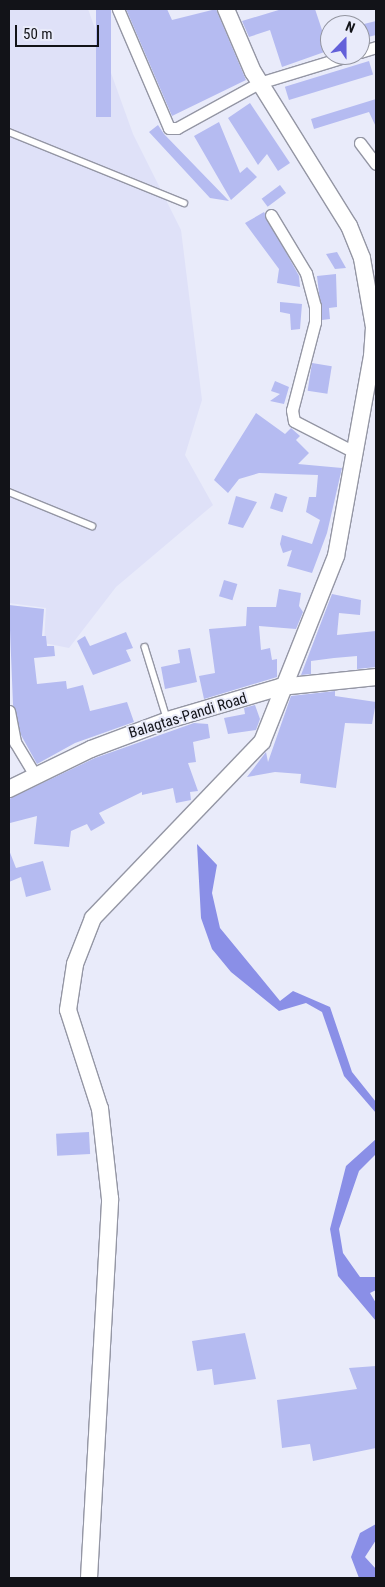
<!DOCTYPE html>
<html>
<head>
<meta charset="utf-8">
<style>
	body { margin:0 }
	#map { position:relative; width:385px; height:1587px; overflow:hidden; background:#e9ebfa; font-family:"Roboto Condensed",sans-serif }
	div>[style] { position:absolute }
	.built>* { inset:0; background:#dfe1f8 }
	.water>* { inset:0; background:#8a8fe7 }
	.building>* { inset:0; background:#b5bbf1; transform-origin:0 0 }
	.roads { filter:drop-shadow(1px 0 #9496a4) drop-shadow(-1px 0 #9496a4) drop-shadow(0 1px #9496a4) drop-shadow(0 -1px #9496a4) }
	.lane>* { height:5.5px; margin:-2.75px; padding:0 2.75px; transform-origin:2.75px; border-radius:2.75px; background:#fff }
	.street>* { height:11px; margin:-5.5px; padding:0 5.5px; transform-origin:5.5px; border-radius:5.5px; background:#fff }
	.secondary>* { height:16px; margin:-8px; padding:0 8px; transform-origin:8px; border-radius:8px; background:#fff }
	span { translate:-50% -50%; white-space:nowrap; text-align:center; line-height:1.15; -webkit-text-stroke:4px #e9ebfa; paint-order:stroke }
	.street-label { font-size:15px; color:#121318 }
	.frame { position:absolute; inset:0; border:10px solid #121318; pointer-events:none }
	.north { position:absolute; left:320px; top:15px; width:50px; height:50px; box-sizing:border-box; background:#e9ebfa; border:1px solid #9395a0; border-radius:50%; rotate:22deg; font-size:14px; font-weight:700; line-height:20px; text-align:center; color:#121318 }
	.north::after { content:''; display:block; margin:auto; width:18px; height:22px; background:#6360d9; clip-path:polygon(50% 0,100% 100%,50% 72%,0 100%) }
	.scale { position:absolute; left:15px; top:25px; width:84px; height:22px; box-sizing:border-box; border:2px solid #121318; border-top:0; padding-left:6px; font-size:15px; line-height:18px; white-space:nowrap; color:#121318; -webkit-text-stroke:4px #e9ebfa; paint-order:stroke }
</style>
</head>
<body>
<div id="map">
	<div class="built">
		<div style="clip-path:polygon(9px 9px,88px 9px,133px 134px,181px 230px,202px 400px,185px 455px,213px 505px,116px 587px,69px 648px,44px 643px,46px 608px,9px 603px)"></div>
	</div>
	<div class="water">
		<div style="clip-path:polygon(197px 844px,217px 865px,212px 893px,220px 928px,280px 1001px,293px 991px,330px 1007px,352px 1072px,376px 1102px,376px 1113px,344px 1076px,322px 1012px,306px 1003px,279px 1011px,231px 972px,212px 949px,201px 918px)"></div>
		<div style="clip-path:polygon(376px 1139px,376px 1154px,359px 1171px,339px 1229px,343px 1253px,360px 1277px,376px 1277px,376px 1290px,370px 1293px,376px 1303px,376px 1321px,338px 1276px,330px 1229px,346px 1166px)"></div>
		<div style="clip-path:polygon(376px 1524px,376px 1540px,365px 1557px,376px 1569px,376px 1578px,359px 1578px,351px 1557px,360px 1533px)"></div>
	</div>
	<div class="building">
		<div style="left:96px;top:9px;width:15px;height:108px"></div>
		<div style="clip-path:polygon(126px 9px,167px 9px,172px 20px,216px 9px,246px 80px,172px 116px)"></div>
		<div style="clip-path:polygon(282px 9px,315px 9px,324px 36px,330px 34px,330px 50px,282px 67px,270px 30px,249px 37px,242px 21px)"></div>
		<div style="clip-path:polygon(376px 21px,376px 35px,360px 39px,360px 25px)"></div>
		<div style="left:369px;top:61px;width:14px;height:88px;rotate:73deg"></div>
		<div style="clip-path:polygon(376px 99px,376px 127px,369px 112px,314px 129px,311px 119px)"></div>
		<div style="clip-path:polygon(250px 103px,290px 163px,278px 171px,267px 154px,258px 165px,228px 118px)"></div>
		<div style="clip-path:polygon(219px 122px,240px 173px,247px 167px,257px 177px,231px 200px,194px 136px)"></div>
		<div style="clip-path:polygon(158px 125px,164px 134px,229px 201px,210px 198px,149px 132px)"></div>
		<div style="left:280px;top:185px;width:10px;height:23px;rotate:53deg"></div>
		<div style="clip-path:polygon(264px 212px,299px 276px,300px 287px,277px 283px,279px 269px,245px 223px)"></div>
		<div style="clip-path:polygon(337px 252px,346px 268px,335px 269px,326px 254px)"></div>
		<div style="clip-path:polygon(336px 274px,337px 307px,329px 308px,330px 319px,322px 320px,317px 276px)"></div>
		<div style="clip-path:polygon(280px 302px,302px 304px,300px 329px,291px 330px,290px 314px,280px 312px)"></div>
		<div style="left:312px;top:363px;width:20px;height:28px;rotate:9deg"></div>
		<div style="clip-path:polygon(275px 381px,289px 387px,284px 404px,270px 401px,280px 394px,271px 391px)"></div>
		<div style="clip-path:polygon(256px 413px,285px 434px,291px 428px,300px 436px,296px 440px,309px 453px,298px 464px,342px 468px,327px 533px,312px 573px,287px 566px,292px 550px,283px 553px,280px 544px,282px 535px,312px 544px,320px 520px,306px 512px,309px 497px,316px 497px,318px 475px,259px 473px,239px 479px,228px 493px,214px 480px)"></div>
		<div style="left:275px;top:493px;width:13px;height:16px;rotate:18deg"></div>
		<div style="clip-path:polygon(236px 496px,257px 502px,243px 528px,228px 524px)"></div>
		<div style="left:224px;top:580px;width:14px;height:17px;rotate:17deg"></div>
		<div style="clip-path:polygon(279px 589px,301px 593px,299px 606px,303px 612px,296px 629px,259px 626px,261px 650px,270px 648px,272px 660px,277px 659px,277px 677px,204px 699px,199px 676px,215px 673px,209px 629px,246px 626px,247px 607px,276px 607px)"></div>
		<div style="clip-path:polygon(332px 594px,361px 600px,360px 615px,339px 613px,337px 635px,376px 631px,376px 667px,357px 669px,357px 656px,334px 658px,311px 661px,311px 674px,301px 675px)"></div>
		<div style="clip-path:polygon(9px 605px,44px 609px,42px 636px,46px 636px,47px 646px,54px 646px,55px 656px,34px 658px,37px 684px,66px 681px,67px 689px,83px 685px,90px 711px,127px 702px,134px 722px,75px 743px,37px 764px,21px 735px,13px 705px)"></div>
		<div style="clip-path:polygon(126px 632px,133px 648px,126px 650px,131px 661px,93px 675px,77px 641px,85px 636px,90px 646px)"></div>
		<div style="clip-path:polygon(190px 648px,197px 682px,165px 689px,161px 667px,180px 663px,178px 650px)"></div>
		<div style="clip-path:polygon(335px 691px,335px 696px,376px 702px,372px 724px,345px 723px,336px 788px,300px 783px,301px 774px,275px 772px,247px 777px,266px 752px,268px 762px,291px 696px)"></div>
		<div style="clip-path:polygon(255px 705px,260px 719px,256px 730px,228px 734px,224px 718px,245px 714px,244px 708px)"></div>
		<div style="clip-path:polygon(194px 723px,208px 724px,210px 738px,193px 742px,196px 762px,188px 763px,198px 791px,190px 792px,191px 800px,176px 803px,173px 788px,142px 795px,142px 792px,99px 813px,105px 823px,91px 831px,87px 824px,71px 831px,69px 847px,34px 844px,37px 816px,10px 823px,9px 799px,95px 758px)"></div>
		<div style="clip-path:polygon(9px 850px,16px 868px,43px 861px,51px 890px,26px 897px,21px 877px,9px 882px)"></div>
		<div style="left:89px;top:1132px;width:22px;height:33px;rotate:87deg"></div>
		<div style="clip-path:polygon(245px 1333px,256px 1379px,214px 1385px,212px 1369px,197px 1371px,192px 1341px)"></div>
		<div style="clip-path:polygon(376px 1366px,376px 1448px,313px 1461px,310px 1444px,282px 1448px,277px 1400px,357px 1389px,349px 1368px)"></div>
	</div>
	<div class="roads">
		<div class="lane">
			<div style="left:9px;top:132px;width:189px;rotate:22.1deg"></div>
			<div style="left:9px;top:492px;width:90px;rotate:22.3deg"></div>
			<div style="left:145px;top:647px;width:74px;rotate:72.8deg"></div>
		</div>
		<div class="street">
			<div style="left:118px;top:9px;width:129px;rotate:66.8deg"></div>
			<div style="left:169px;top:128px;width:8px"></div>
			<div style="left:177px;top:128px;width:94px;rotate:-28.8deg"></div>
			<div style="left:259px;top:83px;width:96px;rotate:-16.9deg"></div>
			<div style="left:360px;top:52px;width:17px;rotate:-17deg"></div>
			<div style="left:360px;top:143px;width:26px;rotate:53deg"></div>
			<div style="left:271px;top:215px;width:68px;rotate:58.9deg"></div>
			<div style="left:306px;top:273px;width:34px;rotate:75deg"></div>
			<div style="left:315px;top:306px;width:16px;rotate:90deg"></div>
			<div style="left:315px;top:322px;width:91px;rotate:104.6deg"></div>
			<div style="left:292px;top:410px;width:11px;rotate:80deg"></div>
			<div style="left:294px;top:421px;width:68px;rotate:27.3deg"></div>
			<div style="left:9px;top:711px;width:32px;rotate:79deg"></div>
			<div style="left:15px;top:742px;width:41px;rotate:59deg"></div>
		</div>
		<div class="secondary">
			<div style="left:9px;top:789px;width:91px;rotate:-26deg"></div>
			<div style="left:91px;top:749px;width:82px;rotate:-20.6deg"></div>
			<div style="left:168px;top:720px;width:117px;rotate:-16.4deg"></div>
			<div style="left:280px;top:687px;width:97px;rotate:-5.9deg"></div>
			<div style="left:89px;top:1578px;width:380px;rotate:-86.8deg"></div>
			<div style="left:110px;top:1199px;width:91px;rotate:-96.3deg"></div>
			<div style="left:100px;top:1109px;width:104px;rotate:-107.9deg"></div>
			<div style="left:68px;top:1010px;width:47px;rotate:-81.3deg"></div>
			<div style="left:75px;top:964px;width:49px;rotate:-68.6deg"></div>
			<div style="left:93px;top:918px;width:244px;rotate:-46.2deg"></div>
			<div style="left:262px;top:742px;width:200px;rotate:-68.3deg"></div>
			<div style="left:336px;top:556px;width:203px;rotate:-79.8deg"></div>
			<div style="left:372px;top:356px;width:29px;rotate:-86deg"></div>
			<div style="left:374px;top:327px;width:70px;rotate:-99.9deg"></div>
			<div style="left:362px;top:258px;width:35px;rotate:-112deg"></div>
			<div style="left:349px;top:226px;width:181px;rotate:-121.9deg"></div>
			<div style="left:253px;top:72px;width:69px;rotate:-113.2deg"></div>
		</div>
	</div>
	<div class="street-label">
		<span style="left:188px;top:716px;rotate:-17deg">Balagtas-Pandi Road</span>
	</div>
	<div class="frame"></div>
	<div class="north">N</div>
	<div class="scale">50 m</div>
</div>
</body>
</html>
